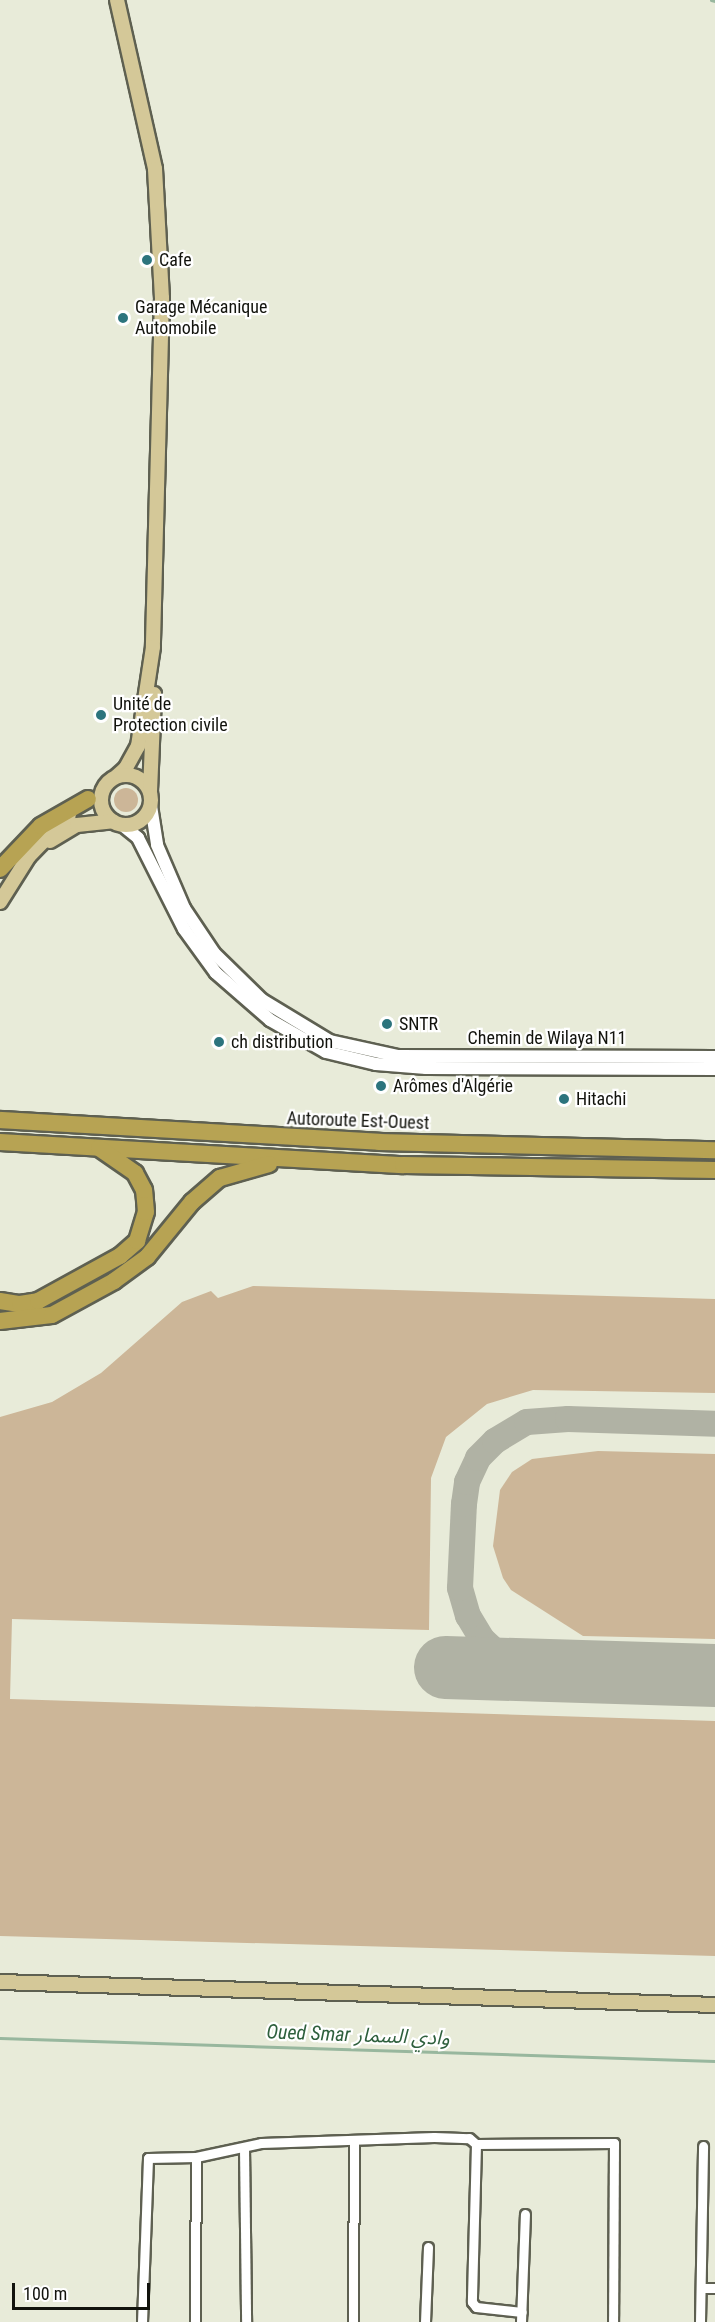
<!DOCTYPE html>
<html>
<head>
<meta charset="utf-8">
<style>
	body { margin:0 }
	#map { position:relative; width:715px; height:2322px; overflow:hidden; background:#e8ebd9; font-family:"Roboto Condensed","Noto Sans Arabic",sans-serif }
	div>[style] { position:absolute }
	.green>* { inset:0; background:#ccb698 }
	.round { border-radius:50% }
	.stream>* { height:3px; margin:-1.5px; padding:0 1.5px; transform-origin:1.5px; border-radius:1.5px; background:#98b79e }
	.taxiway>* { height:26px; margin:-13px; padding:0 13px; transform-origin:13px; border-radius:13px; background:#b0b2a4 }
	.runway>* { height:63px; margin:-31.5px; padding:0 31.5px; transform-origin:31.5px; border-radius:31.5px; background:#b0b2a4 }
	.roads { filter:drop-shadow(2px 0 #5e6051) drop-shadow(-2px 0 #5e6051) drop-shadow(0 2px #5e6051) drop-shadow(0 -2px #5e6051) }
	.street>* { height:9px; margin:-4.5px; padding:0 4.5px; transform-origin:4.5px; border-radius:4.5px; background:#fff }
	.secondary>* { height:12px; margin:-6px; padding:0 6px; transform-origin:6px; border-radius:6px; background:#fff }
	.primary>* { height:14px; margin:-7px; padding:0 7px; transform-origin:7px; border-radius:7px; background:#d4c898 }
	.primary>.ring { margin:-7px; padding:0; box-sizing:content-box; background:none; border:14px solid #d4c898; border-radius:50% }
	.highway>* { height:16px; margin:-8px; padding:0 8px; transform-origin:8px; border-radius:8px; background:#b7a353 }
	.dots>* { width:16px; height:16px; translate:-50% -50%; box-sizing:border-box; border:3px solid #fff; border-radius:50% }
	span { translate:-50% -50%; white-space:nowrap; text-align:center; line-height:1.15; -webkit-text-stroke:4.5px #fff; paint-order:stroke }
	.poi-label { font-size:18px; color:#12130d }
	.left { translate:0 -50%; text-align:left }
	.street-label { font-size:18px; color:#12130d }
	.water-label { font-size:20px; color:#2e5f3c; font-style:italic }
	.scale { position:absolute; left:12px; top:2283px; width:138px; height:27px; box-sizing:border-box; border:3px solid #12130d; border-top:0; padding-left:8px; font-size:18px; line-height:21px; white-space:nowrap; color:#12130d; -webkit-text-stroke:4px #fff; paint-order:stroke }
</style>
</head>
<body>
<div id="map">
	<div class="green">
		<div class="round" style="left:114px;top:788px;width:24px;height:24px"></div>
		<div style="clip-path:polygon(253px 1286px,715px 1299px,715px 1393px,533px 1390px,487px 1404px,446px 1437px,431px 1478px,429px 1630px,12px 1619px,10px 1699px,715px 1721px,715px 1956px,0 1936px,0 1417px,52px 1402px,101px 1373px,182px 1302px,211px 1291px,218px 1298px)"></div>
		<div style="clip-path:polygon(598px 1451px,715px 1454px,715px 1639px,583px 1636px,511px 1590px,503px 1578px,493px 1546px,500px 1490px,512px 1472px,532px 1459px)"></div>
	</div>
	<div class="stream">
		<div style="left:711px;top:0;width:4px;rotate:14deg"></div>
		<div style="left:0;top:2038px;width:715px;rotate:1.84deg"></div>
	</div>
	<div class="taxiway">
		<div style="left:541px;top:1670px;width:47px;rotate:-158.9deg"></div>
		<div style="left:497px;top:1653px;width:21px;rotate:-137deg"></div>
		<div style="left:482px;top:1639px;width:27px;rotate:-121deg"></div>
		<div style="left:468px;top:1616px;width:29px;rotate:-106deg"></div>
		<div style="left:460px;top:1588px;width:84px;rotate:-87.3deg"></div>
		<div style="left:464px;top:1504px;width:22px;rotate:-82deg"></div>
		<div style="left:467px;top:1482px;width:26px;rotate:-65deg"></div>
		<div style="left:478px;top:1458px;width:24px;rotate:-45deg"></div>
		<div style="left:495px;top:1441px;width:37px;rotate:-31deg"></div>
		<div style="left:527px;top:1422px;width:41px;rotate:-4.2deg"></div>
		<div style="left:568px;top:1419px;width:147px;rotate:1.9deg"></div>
	</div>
	<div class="runway">
		<div style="left:445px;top:1667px;width:270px;rotate:1.7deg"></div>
	</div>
	<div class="roads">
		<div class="street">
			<div style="left:476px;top:2144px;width:158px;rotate:91.5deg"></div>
			<div style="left:472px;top:2302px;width:6px;rotate:51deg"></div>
			<div style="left:476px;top:2307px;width:46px;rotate:6.2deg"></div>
			<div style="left:244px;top:2148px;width:174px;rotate:89.3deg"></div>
			<div style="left:701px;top:2288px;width:14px"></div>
			<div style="left:142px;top:2322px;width:164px;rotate:-87.9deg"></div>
			<div style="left:148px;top:2158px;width:48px;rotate:-1.2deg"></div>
			<div style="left:196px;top:2157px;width:66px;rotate:-12.2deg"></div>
			<div style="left:261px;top:2143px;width:173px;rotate:-2deg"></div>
			<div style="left:434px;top:2137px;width:35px;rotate:2deg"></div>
			<div style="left:469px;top:2138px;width:9px;rotate:41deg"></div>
			<div style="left:476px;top:2144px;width:138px;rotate:-0.4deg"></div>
			<div style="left:614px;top:2143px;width:179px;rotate:90.3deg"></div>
			<div style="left:195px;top:2322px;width:165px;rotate:-89.7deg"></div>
			<div style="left:353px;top:2322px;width:181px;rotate:-89.7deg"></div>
			<div style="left:425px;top:2322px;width:75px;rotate:-87.7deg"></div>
			<div style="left:521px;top:2322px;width:108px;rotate:-87.9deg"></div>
			<div style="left:700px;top:2322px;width:176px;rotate:-89deg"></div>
		</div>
		<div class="secondary">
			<div style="left:151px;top:806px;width:39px;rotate:81deg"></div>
			<div style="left:157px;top:845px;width:69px;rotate:66.8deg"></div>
			<div style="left:184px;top:908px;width:54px;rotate:56.3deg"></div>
			<div style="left:214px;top:953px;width:67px;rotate:44.4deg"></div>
			<div style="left:262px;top:1000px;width:79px;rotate:31.1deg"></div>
			<div style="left:330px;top:1041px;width:70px;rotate:12.4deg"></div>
			<div style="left:398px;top:1056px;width:317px;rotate:0.2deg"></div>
			<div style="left:121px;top:824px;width:22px;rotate:39deg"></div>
			<div style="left:138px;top:838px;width:102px;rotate:63.2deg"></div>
			<div style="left:184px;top:929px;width:54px;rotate:54deg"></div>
			<div style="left:216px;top:973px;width:72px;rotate:41deg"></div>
			<div style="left:270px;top:1020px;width:64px;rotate:29.7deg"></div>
			<div style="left:326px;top:1052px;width:51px;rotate:13.5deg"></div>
			<div style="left:376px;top:1064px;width:50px;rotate:4.6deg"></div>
			<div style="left:426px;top:1068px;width:289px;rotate:0.2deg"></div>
		</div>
		<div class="primary">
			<div style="left:117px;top:0;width:173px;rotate:77.3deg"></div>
			<div style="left:155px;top:169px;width:129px;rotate:86.9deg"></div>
			<div style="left:162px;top:298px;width:349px;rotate:91.5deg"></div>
			<div style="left:153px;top:647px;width:100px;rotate:98.6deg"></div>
			<div style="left:138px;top:746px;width:25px;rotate:119deg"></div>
			<div style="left:126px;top:768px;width:12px;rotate:138deg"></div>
			<div class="ring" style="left:101px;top:775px;width:36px;height:36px"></div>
			<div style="left:150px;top:791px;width:97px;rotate:-87.6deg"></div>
			<div style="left:50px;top:841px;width:31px;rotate:-31deg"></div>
			<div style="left:77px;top:825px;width:36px;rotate:-6deg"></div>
			<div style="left:0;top:902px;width:54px;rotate:-57.8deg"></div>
			<div style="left:29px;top:856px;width:57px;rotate:-45.7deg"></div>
			<div style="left:0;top:1982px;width:715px;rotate:1.84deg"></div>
		</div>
		<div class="highway">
			<div style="left:0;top:869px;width:59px;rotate:-46.4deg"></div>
			<div style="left:41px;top:826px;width:54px;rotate:-29.9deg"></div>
			<div style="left:0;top:1120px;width:380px;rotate:3.3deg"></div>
			<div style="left:379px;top:1142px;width:336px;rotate:1.4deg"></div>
			<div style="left:0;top:1142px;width:404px;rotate:3.3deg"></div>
			<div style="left:403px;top:1165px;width:312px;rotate:0.9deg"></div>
			<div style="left:0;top:1301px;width:20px;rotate:9deg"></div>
			<div style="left:20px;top:1304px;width:18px;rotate:-9deg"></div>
			<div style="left:38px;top:1301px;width:94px;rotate:-28.8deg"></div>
			<div style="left:120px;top:1256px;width:23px;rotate:-41deg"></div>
			<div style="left:137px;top:1241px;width:30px;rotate:-73deg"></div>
			<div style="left:146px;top:1212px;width:22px;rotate:-95deg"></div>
			<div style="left:144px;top:1190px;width:19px;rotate:-118deg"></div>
			<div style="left:135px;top:1173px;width:44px;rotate:-145.2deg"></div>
			<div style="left:0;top:1321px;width:52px;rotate:-6.6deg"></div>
			<div style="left:52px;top:1315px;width:71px;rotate:-28.7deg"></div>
			<div style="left:114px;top:1281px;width:41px;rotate:-36deg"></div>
			<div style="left:147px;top:1257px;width:71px;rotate:-50.7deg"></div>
			<div style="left:192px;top:1202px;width:37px;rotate:-41deg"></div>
			<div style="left:220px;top:1178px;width:51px;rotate:-15.9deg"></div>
		</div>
	</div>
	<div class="dots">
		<div style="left:147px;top:260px;background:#2c747d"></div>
		<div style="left:123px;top:318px;background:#2c747d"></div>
		<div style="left:101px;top:715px;background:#2c747d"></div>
		<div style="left:387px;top:1024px;background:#2c747d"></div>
		<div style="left:219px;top:1042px;background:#2c747d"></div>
		<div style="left:381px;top:1086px;background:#2c747d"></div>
		<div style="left:564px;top:1099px;background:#2c747d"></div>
	</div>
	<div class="poi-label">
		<span class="left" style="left:159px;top:260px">Cafe</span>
		<span class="left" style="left:135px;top:318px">Garage Mécanique<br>Automobile</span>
		<span class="left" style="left:113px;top:715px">Unité de<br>Protection civile</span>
		<span class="left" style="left:399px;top:1024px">SNTR</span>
		<span class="left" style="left:231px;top:1042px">ch distribution</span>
		<span class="left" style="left:393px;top:1086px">Arômes d'Algérie</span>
		<span class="left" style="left:576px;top:1099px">Hitachi</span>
	</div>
	<div class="street-label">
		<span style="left:547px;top:1038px">Chemin de Wilaya N11</span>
		<span style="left:358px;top:1121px;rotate:2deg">Autoroute Est-Ouest</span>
	</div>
	<div class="water-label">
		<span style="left:358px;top:2035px;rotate:2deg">Oued Smar وادي السمار</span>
	</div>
	<div class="scale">100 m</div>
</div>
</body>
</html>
